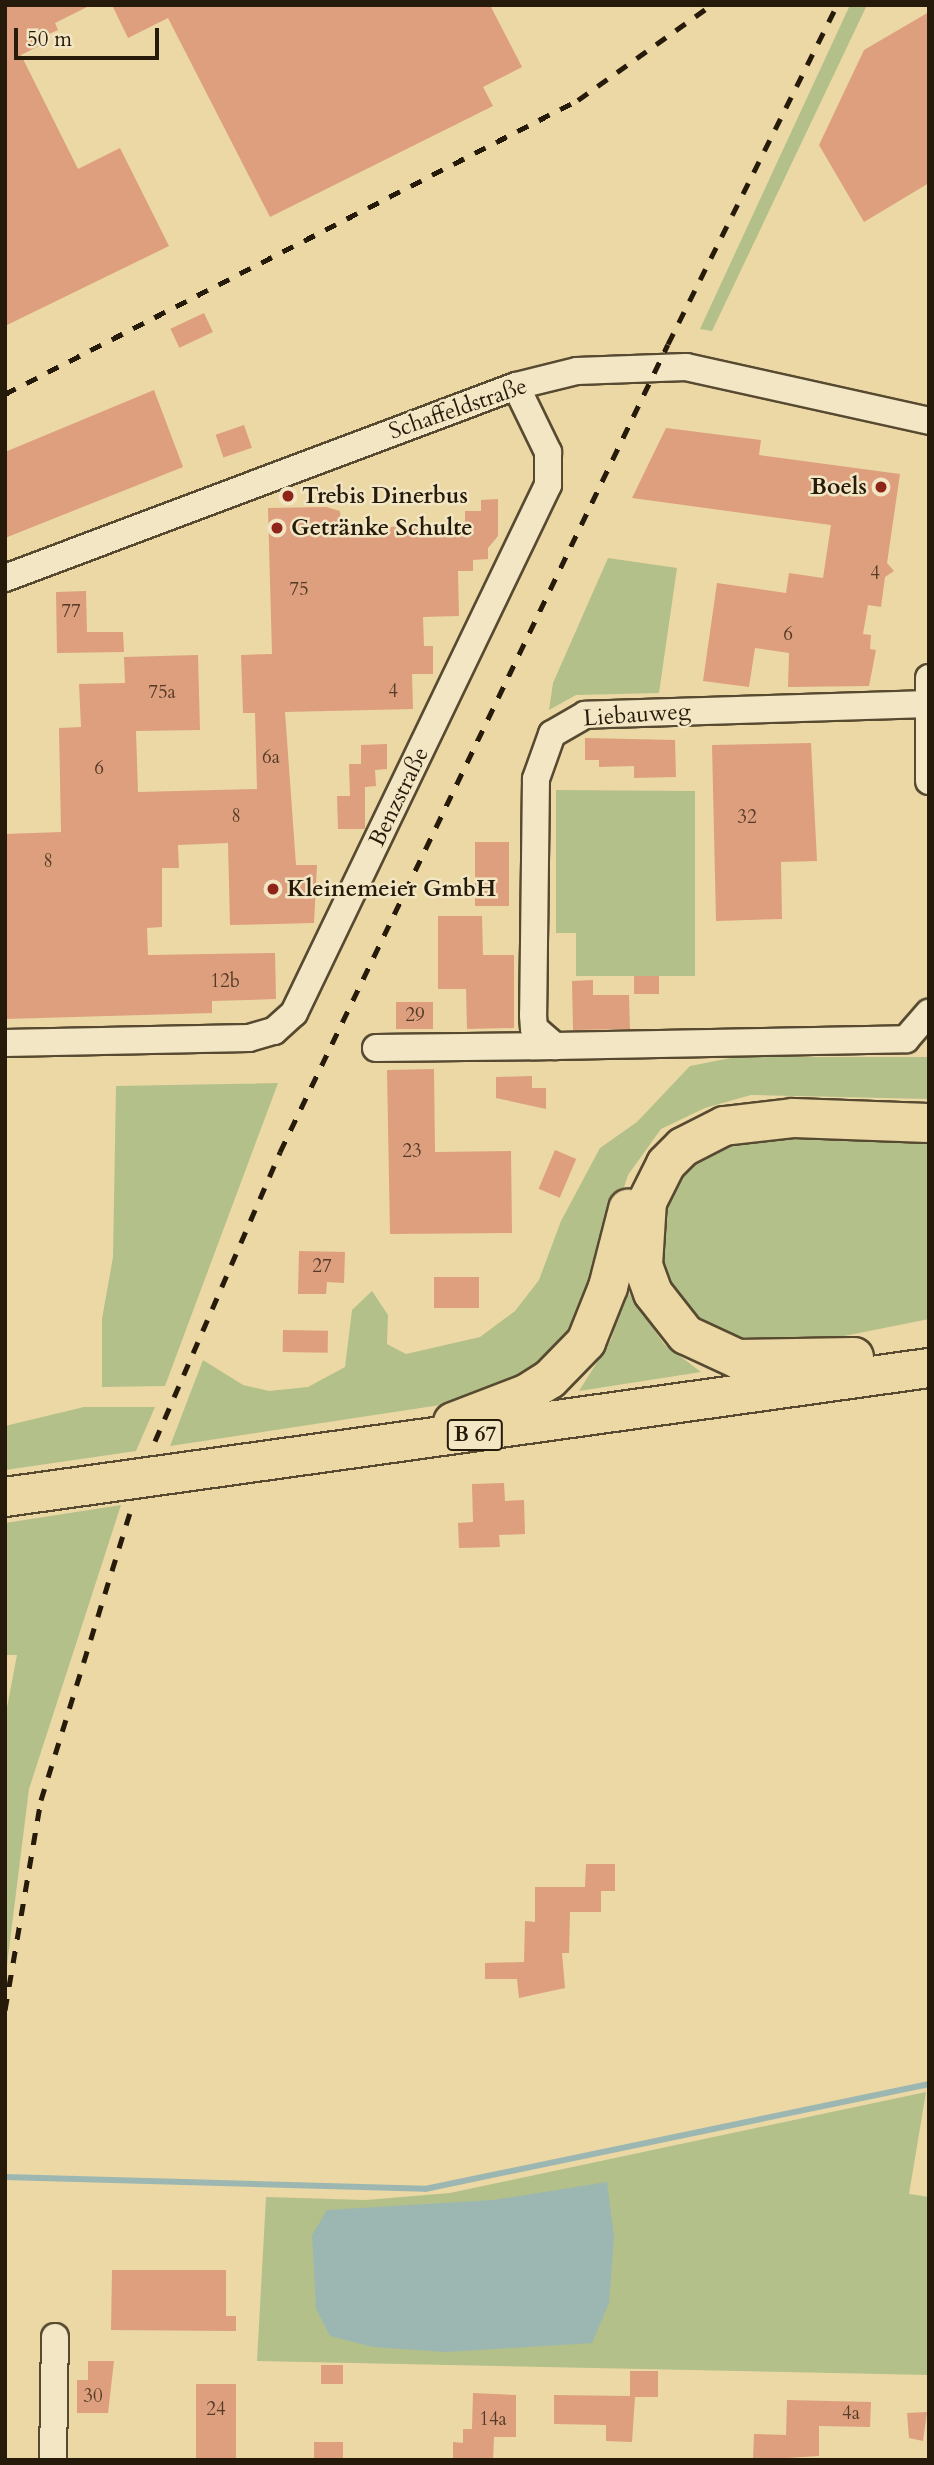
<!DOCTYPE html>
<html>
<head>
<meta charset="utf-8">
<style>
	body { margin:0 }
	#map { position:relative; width:934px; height:2465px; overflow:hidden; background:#ebd8a5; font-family:Cardo,serif }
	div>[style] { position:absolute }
	.green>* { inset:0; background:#b3c08a }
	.water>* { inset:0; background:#9cb7b2 }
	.stream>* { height:6px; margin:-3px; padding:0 3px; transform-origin:3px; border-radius:3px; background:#9cb7b2 }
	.building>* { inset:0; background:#de9f7e; transform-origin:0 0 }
	.roads { filter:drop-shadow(2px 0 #574a31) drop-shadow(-2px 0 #574a31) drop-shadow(0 2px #574a31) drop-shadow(0 -2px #574a31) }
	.minor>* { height:26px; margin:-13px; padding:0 13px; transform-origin:13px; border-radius:13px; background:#f2e6c4 }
	.highway>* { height:38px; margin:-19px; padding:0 19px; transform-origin:19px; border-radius:19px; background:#ebd8a5 }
	.rail>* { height:5px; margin-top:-2.5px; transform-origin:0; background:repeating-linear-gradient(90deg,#261a0a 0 12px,transparent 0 24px) }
	.dots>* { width:19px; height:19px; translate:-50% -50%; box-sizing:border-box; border:4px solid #f2e6c4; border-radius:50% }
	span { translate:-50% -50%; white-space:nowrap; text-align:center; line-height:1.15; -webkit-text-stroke:5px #f2e6c4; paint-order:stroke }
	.number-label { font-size:19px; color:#543b27 }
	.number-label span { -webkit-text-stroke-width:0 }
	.shield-label span { padding:2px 5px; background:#f2e6c4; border:2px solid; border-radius:5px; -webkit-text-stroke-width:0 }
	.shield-label { font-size:21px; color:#261a0a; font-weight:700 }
	.street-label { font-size:23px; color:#261a0a }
	.poi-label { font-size:23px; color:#261a0a; font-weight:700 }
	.right { translate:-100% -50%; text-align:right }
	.left { translate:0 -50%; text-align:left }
	.frame { position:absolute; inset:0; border:7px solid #261a0a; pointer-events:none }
	.scale { position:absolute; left:14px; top:28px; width:145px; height:32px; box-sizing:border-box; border:4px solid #261a0a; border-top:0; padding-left:9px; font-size:21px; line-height:24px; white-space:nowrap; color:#261a0a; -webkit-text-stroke:5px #f2e6c4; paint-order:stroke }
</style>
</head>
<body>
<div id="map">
	<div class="green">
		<div style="clip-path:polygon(850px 5px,867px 5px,712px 331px,700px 329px)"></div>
		<div style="clip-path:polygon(608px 558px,677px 568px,659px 693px,576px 695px,549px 710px,553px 683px)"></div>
		<div style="clip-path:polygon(556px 790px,695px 791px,695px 976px,576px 976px,576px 933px,556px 933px)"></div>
		<div style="clip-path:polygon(736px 1057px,929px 1057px,929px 1099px,751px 1095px,705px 1108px,661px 1129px,628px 1175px,577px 1331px,524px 1384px,447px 1404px,170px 1446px,203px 1360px,243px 1385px,269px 1391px,308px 1387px,345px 1367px,352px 1310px,372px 1291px,388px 1315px,387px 1344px,406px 1354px,480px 1337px,515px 1311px,539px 1280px,561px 1221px,600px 1148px,637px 1122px,690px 1066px)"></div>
		<div style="clip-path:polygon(278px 1083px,165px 1386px,102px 1387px,102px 1319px,113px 1257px,116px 1086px)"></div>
		<div style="clip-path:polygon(929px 1131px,929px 1319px,774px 1350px,721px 1334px,677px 1301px,658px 1259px,658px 1212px,683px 1165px,734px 1137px)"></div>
		<div style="clip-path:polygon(626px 1289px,664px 1344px,701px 1372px,579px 1391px,611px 1340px)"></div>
		<div style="clip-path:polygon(84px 1407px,155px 1407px,136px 1451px,5px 1470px,5px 1426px)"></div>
		<div style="clip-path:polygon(121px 1505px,29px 1789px,5px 1981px,5px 1718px,17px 1655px,5px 1655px,5px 1523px)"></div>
		<div style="clip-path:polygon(926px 2092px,909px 2194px,929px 2197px,929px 2375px,257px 2361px,266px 2197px,366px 2200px,450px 2193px)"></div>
	</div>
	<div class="water">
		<div style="clip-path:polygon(607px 2182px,614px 2238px,609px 2303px,592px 2343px,446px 2352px,373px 2347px,330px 2336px,316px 2309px,312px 2235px,327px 2210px,493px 2200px)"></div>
	</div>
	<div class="stream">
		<div style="left:5px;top:2177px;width:420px;rotate:1.6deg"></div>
		<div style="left:425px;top:2189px;width:515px;rotate:-11.77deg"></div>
	</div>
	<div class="building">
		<div style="clip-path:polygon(5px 5px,91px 5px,55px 23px,58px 30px,40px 38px,43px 44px,21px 55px,78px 169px,120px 148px,169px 246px,5px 326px)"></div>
		<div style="clip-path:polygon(112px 5px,490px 5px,522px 67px,483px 87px,493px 106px,270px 217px,168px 18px,128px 38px)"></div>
		<div style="clip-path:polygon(929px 12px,929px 183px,864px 222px,819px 145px,864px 50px)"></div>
		<div style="left:204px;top:313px;width:21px;height:37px;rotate:65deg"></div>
		<div style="clip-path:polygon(154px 390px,183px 467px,5px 538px,5px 452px)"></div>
		<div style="left:244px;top:425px;width:24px;height:30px;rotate:71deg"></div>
		<div style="clip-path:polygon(666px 428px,761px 440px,759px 455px,900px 474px,887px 563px,894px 571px,885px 577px,881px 607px,868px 605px,863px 634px,871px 635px,870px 649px,876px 650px,869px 686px,788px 687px,789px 653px,755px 648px,749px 687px,703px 681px,717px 583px,786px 593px,789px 573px,823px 578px,831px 525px,632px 498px)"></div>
		<div style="clip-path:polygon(498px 499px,498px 536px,488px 548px,488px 559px,473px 560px,473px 571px,458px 571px,459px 616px,423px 617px,424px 646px,433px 646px,433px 674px,412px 674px,413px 709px,285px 712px,296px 865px,317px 865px,314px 923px,230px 925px,228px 843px,178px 845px,179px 868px,162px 868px,162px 927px,147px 928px,148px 955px,275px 953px,276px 999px,212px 1001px,212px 1013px,5px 1019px,5px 834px,61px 832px,59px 728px,81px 727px,79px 684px,125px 683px,124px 657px,198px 655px,200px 730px,136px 731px,138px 792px,257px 789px,255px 713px,243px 713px,241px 655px,272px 654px,268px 508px,326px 507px,340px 511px,341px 528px,465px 525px,465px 511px,481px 511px,481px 500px)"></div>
		<div style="clip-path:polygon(86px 591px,87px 632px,123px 632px,124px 652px,57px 653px,56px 592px)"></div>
		<div style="clip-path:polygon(585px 738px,675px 740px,676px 777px,634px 778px,634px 766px,599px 767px,599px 760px,585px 760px)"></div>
		<div style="clip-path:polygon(811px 743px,817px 861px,781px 862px,782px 919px,716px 921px,712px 745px)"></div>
		<div style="clip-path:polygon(387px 744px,387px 769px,375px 770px,376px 786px,365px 787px,365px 829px,338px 829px,337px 796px,350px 796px,349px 764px,361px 764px,361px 745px)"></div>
		<div style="left:475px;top:842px;width:34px;height:64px"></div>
		<div style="clip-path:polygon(438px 916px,482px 916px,483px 955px,514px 955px,514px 1028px,467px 1029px,466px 989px,438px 989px)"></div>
		<div style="left:634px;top:976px;width:25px;height:18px"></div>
		<div style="clip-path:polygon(593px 980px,593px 995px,629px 995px,630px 1029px,573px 1030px,572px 981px)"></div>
		<div style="left:433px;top:1002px;width:27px;height:37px;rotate:90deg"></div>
		<div style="clip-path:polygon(434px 1069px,435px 1152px,511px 1151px,512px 1233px,390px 1234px,387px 1070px)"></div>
		<div style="clip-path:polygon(532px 1076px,532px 1088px,546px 1088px,546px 1109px,496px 1098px,496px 1077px)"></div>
		<div style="left:555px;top:1150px;width:23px;height:42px;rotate:23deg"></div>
		<div style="clip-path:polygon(299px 1251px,345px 1252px,344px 1283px,327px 1282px,326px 1294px,298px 1294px)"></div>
		<div style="left:434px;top:1277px;width:45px;height:31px"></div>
		<div style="left:283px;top:1330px;width:45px;height:22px;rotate:1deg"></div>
		<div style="clip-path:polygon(504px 1483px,505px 1501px,524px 1500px,525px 1534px,499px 1535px,500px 1547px,459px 1548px,458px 1523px,473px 1522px,472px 1484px)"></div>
		<div style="clip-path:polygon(586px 1864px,615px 1864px,615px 1891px,601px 1891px,601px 1912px,570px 1912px,569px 1953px,562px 1953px,565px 1988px,519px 1998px,517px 1979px,485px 1979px,485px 1963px,524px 1962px,525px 1921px,535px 1922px,535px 1887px,585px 1887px)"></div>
		<div style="clip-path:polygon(112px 2270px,226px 2270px,226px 2316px,236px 2316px,236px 2331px,111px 2330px)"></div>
		<div style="clip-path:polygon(88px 2361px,114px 2361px,108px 2413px,77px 2413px,77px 2380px,88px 2380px)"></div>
		<div style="left:321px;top:2365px;width:22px;height:19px"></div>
		<div style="clip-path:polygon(630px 2371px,658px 2371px,658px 2397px,635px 2397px,632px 2442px,606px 2441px,606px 2425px,554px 2424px,554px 2395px,630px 2396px)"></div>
		<div style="left:196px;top:2384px;width:40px;height:76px"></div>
		<div style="clip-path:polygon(473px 2393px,516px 2395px,516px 2437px,494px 2437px,493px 2460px,453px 2460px,453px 2442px,463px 2443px,463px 2429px,472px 2429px)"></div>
		<div style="clip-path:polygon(787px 2400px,871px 2402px,870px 2427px,819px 2426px,819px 2456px,753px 2460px,754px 2434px,786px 2435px)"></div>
		<div style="clip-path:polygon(927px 2412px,923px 2441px,909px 2438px,907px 2413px)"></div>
		<div style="left:314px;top:2442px;width:29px;height:18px"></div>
	</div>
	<div class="roads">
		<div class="minor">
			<div style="left:5px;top:578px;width:546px;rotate:-20.59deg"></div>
			<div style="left:516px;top:386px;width:63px;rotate:-13.8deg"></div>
			<div style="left:577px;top:371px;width:109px;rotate:-2.1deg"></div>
			<div style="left:686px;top:367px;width:249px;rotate:12.5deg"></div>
			<div style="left:929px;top:678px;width:103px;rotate:90deg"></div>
			<div style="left:929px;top:704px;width:344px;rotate:178.2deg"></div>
			<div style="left:585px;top:715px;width:38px;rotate:150deg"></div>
			<div style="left:552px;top:734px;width:48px;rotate:109.6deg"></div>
			<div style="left:536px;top:779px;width:236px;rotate:90.7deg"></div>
			<div style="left:533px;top:1015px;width:13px;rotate:86deg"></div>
			<div style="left:534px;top:1028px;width:28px;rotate:41deg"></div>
			<div style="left:555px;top:1046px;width:351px;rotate:-1.1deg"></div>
			<div style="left:906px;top:1039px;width:35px;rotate:-49deg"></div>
			<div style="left:5px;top:1043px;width:244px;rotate:-1.2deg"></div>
			<div style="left:249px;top:1038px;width:26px;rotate:-16deg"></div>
			<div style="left:274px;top:1031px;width:27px;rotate:-42deg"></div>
			<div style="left:294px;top:1013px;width:586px;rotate:-64.31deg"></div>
			<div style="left:548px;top:485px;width:33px;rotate:-90deg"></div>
			<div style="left:548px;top:452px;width:73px;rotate:-115.9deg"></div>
			<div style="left:376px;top:1048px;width:179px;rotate:-0.6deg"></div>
			<div style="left:53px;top:2460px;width:123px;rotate:-89.1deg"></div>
		</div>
		<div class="highway">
			<div style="left:854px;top:1357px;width:116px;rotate:179deg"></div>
			<div style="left:738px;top:1359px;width:57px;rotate:-155.2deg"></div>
			<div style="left:686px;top:1335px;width:53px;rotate:-128.2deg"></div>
			<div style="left:653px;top:1293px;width:30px;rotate:-110deg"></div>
			<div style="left:643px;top:1265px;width:63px;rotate:-86.4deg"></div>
			<div style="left:647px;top:1202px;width:42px;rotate:-63.4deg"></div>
			<div style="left:666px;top:1164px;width:24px;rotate:-45deg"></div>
			<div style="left:683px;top:1147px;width:46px;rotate:-27.1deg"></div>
			<div style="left:724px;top:1126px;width:69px;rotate:-6.6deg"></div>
			<div style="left:793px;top:1118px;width:136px;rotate:2.1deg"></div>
			<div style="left:453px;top:1422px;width:78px;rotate:-21deg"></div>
			<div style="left:526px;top:1394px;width:28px;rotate:-32deg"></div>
			<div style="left:550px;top:1379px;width:52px;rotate:-45.8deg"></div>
			<div style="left:586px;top:1342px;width:59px;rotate:-68.2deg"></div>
			<div style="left:608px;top:1287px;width:81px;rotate:-75.6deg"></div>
			<div style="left:5px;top:1497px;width:933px;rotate:-7.95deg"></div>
		</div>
	</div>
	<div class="rail">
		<div style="left:5px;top:394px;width:644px;rotate:-27.16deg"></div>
		<div style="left:578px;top:100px;width:163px;rotate:-35.5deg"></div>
		<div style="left:155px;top:1441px;width:315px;rotate:-66.6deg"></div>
		<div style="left:280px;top:1152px;width:896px;rotate:-64.35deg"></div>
		<div style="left:668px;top:344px;width:379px;rotate:-63.5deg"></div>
		<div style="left:5px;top:2010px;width:213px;rotate:-80.3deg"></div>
		<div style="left:41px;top:1800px;width:308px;rotate:-72.8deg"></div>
	</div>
	<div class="dots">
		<div style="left:881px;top:487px;background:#8f2418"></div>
		<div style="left:288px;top:496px;background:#8f2418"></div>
		<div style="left:277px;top:528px;background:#8f2418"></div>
		<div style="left:273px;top:889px;background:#8f2418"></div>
	</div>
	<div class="number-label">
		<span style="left:875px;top:574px">4</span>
		<span style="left:299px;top:590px">75</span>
		<span style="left:71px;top:612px">77</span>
		<span style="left:788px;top:635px">6</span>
		<span style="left:393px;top:692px">4</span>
		<span style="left:162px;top:693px">75a</span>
		<span style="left:271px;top:758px">6a</span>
		<span style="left:99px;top:769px">6</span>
		<span style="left:236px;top:817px">8</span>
		<span style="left:747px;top:818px">32</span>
		<span style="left:48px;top:862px">8</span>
		<span style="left:225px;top:982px">12b</span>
		<span style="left:415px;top:1016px">29</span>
		<span style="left:412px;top:1152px">23</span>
		<span style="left:322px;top:1267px">27</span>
		<span style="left:93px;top:2397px">30</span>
		<span style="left:216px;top:2410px">24</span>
		<span style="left:851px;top:2414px">4a</span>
		<span style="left:493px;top:2420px">14a</span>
	</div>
	<div class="shield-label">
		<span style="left:475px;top:1435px">B 67</span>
	</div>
	<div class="street-label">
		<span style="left:458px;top:409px;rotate:-19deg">Schaffeldstraße</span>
		<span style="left:637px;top:715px;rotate:-4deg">Liebauweg</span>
		<span style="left:399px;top:797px;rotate:-64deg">Benzstraße</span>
	</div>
	<div class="poi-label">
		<span class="right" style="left:867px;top:487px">Boels</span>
		<span class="left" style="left:302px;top:496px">Trebis Dinerbus</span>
		<span class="left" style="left:291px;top:528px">Getränke Schulte</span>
		<span class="left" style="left:287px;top:889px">Kleinemeier GmbH</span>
	</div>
	<div class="frame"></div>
	<div class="scale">50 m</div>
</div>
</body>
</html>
